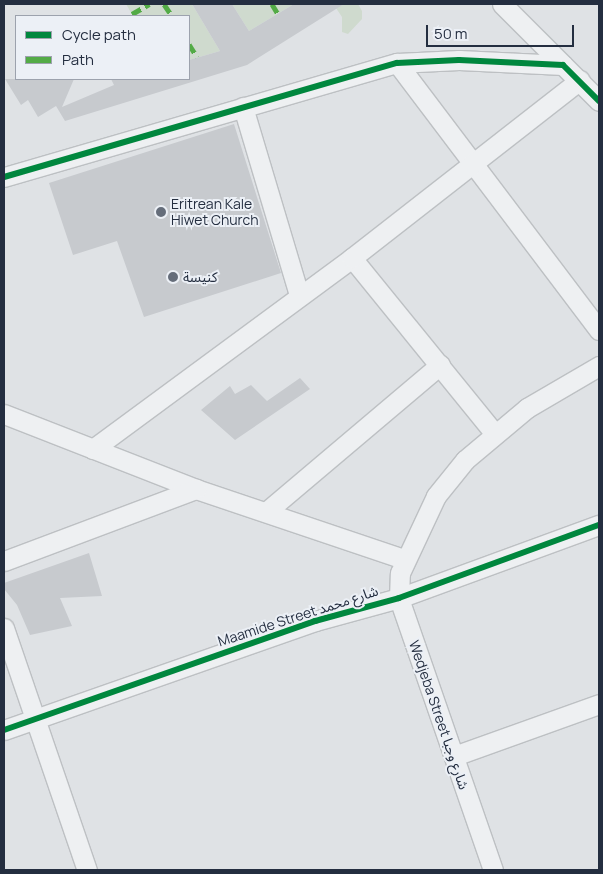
<!DOCTYPE html>
<html>
<head>
<meta charset="utf-8">
<style>
	body { margin:0 }
	#map { position:relative; width:603px; height:874px; overflow:hidden; background:#dfe2e5; font-family:Manrope,"Noto Sans Arabic",sans-serif }
	div>[style] { position:absolute }
	.green>* { inset:0; background:#cfdace }
	.building>* { inset:0; background:#c7cace }
	.roads { filter:drop-shadow(1px 0 #bdc0c3) drop-shadow(-1px 0 #bdc0c3) drop-shadow(0 1px #bdc0c3) drop-shadow(0 -1px #bdc0c3) }
	.minor>* { height:19px; margin:-9.5px; padding:0 9.5px; transform-origin:9.5px; border-radius:9.5px; background:#eef0f2 }
	.quiet>* { height:5px; margin-top:-2.5px; transform-origin:0; background:repeating-linear-gradient(90deg,#53ab46 0 10px,transparent 0 15px) }
	.cycleway>* { height:6px; margin:-3px; padding:0 3px; transform-origin:3px; border-radius:3px; background:#00873e }
	.dots>* { width:14px; height:14px; translate:-50% -50%; box-sizing:border-box; border:2px solid #ecf0f6; border-radius:50% }
	span { translate:-50% -50%; white-space:nowrap; text-align:center; line-height:1.15; -webkit-text-stroke:4px #ecf0f6; paint-order:stroke }
	.poi-label { font-size:14px; color:#242e40 }
	.left { translate:0 -50%; text-align:left }
	.street-label { font-size:14px; color:#242e40 }
	.frame { position:absolute; inset:0; border:5px solid #242e40; pointer-events:none }
	.legend { position:absolute; left:15px; top:15px; width:175px; height:65px; box-sizing:border-box; background:#ecf0f6; border:1px solid #9ca2ad; margin:0; padding:6px 9px; list-style:none; font-size:15px; color:#242e40 }
	.legend li { display:flex; align-items:center; gap:10px; height:25px }
	.legend b { width:25px; border:1px solid #9ca2ad }
	.scale { position:absolute; left:426px; top:25px; width:148px; height:22px; box-sizing:border-box; border:2px solid #242e40; border-top:0; padding-left:6px; font-size:15px; line-height:18px; white-space:nowrap; color:#242e40; -webkit-text-stroke:4px #ecf0f6; paint-order:stroke }
</style>
</head>
<body>
<div id="map">
	<div class="green">
		<div style="clip-path:polygon(126px 4px,192px 4px,220px 51px,189px 60px,189px 16px,133px 16px)"></div>
		<div style="clip-path:polygon(232px 4px,294px 4px,249px 31px)"></div>
		<div style="clip-path:polygon(344px 4px,358px 4px,362px 11px,362px 19px,348px 34px,342px 32px,342px 17px,336px 8px)"></div>
	</div>
	<div class="building">
		<div style="clip-path:polygon(192px 4px,232px 4px,249px 31px,294px 4px,344px 4px,247px 65px,65px 121px,56px 106px,38px 117px,28px 100px,21px 105px,5px 79px,74px 79px,62px 107px,114px 85px,111px 79px,189px 80px,189px 60px,220px 51px)"></div>
		<div style="clip-path:polygon(234px 124px,281px 273px,144px 317px,117px 241px,73px 255px,49px 183px)"></div>
		<div style="clip-path:polygon(300px 378px,310px 389px,235px 440px,201px 410px,230px 386px,235px 394px,251px 385px,267px 401px)"></div>
		<div style="clip-path:polygon(89px 553px,102px 596px,60px 598px,72px 626px,30px 635px,17px 605px,4px 589px,4px 583px)"></div>
	</div>
	<div class="roads">
		<div class="minor">
			<div style="left:502px;top:4px;width:86px;rotate:45deg"></div>
			<div style="left:397px;top:63px;width:335px;rotate:52.9deg"></div>
			<div style="left:243px;top:107px;width:196px;rotate:73.4deg"></div>
			<div style="left:4px;top:177px;width:409px;rotate:-16.2deg"></div>
			<div style="left:397px;top:63px;width:62px;rotate:-2.8deg"></div>
			<div style="left:459px;top:60px;width:104px;rotate:2.8deg"></div>
			<div style="left:563px;top:65px;width:51px;rotate:45deg"></div>
			<div style="left:352px;top:258px;width:225px;rotate:50.9deg"></div>
			<div style="left:4px;top:414px;width:206px;rotate:21.3deg"></div>
			<div style="left:196px;top:489px;width:219px;rotate:18.6deg"></div>
			<div style="left:93px;top:449px;width:322px;rotate:-36.4deg"></div>
			<div style="left:352px;top:258px;width:289px;rotate:-38deg"></div>
			<div style="left:266px;top:512px;width:228px;rotate:-40.2deg"></div>
			<div style="left:4px;top:561px;width:205px;rotate:-20.6deg"></div>
			<div style="left:4px;top:628px;width:256px;rotate:71.1deg"></div>
			<div style="left:4px;top:730px;width:330px;rotate:-19.3deg"></div>
			<div style="left:315px;top:621px;width:87px;rotate:-15.3deg"></div>
			<div style="left:399px;top:598px;width:213px;rotate:-20.1deg"></div>
			<div style="left:454px;top:756px;width:154px;rotate:-19.7deg"></div>
			<div style="left:493px;top:870px;width:288px;rotate:-109.1deg"></div>
			<div style="left:399px;top:598px;width:25px;rotate:-88deg"></div>
			<div style="left:400px;top:573px;width:85px;rotate:-64.9deg"></div>
			<div style="left:436px;top:496px;width:46px;rotate:-51.1deg"></div>
			<div style="left:465px;top:460px;width:81px;rotate:-40deg"></div>
			<div style="left:527px;top:408px;width:83px;rotate:-30.3deg"></div>
		</div>
	</div>
	<div class="quiet">
		<div style="left:164px;top:4px;width:14px;rotate:56deg"></div>
		<div style="left:272px;top:4px;width:12px;rotate:59deg"></div>
		<div style="left:132px;top:14px;width:20px;rotate:-30deg"></div>
		<div style="left:189px;top:44px;width:15px;rotate:58deg"></div>
	</div>
	<div class="cycleway">
		<div style="left:4px;top:177px;width:409px;rotate:-16.2deg"></div>
		<div style="left:397px;top:63px;width:62px;rotate:-2.8deg"></div>
		<div style="left:459px;top:60px;width:104px;rotate:2.8deg"></div>
		<div style="left:563px;top:65px;width:51px;rotate:45deg"></div>
		<div style="left:4px;top:730px;width:330px;rotate:-19.3deg"></div>
		<div style="left:315px;top:621px;width:87px;rotate:-15.3deg"></div>
		<div style="left:399px;top:598px;width:213px;rotate:-20.1deg"></div>
	</div>
	<div class="dots">
		<div style="left:161px;top:212px;background:#656d7a"></div>
		<div style="left:173px;top:277px;background:#656d7a"></div>
	</div>
	<div class="poi-label">
		<span class="left" style="left:171px;top:212px">Eritrean Kale<br>Hiwet Church</span>
		<span class="left" style="left:183px;top:277px">كنيسة</span>
	</div>
	<div class="street-label">
		<span style="left:298px;top:616px;rotate:-18deg">Maamide Street شارع محمد</span>
		<span style="left:439px;top:715px;rotate:71deg">Wedjeba Street شارع وجبا</span>
	</div>
	<div class="frame"></div>
	<ul class="legend">
	<li><b style="height:6px;background:#00873e"></b>Cycle path</li>
	<li><b style="height:6px;background:#53ab46"></b>Path</li>
	</ul>
	<div class="scale">50 m</div>
</div>
</body>
</html>
